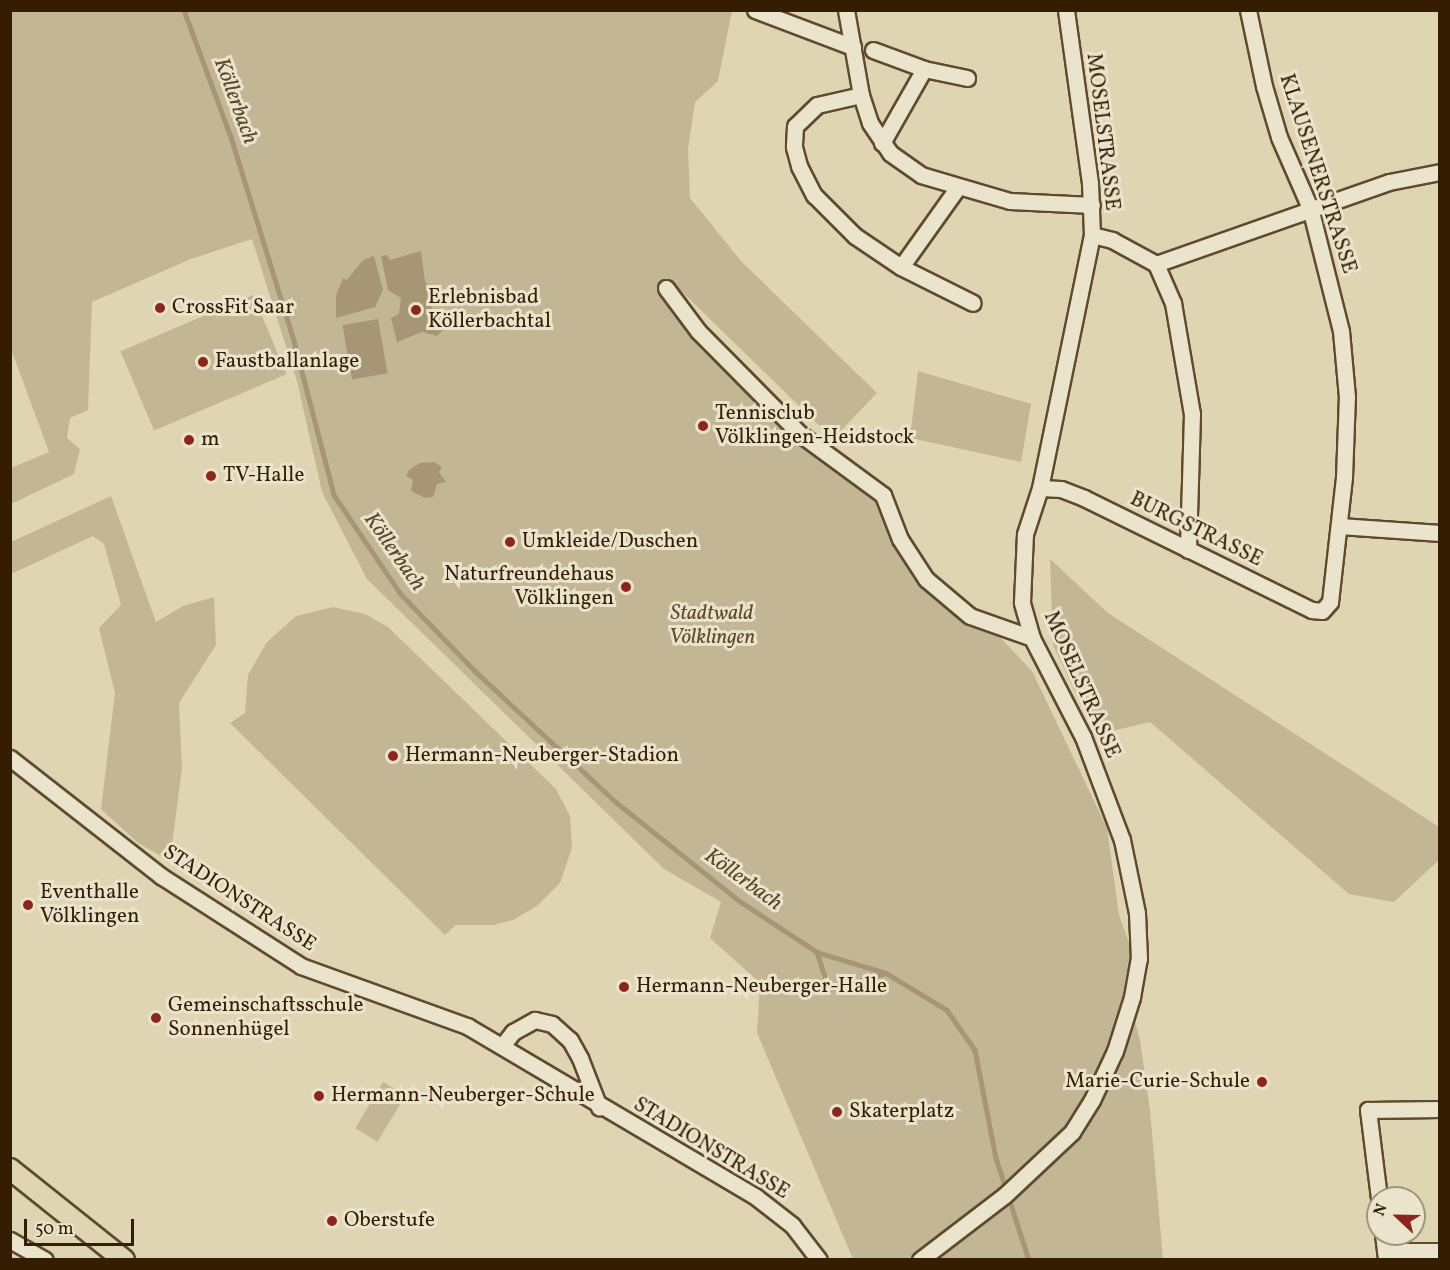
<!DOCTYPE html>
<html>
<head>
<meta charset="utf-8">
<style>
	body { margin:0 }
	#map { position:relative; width:1450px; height:1270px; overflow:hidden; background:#e0d5b2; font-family:Vollkorn,serif }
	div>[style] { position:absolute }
	.green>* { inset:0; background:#c3b694; transform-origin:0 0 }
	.water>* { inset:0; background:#a69675; transform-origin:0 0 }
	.stream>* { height:4.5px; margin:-2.25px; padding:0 2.25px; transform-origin:2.25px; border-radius:2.25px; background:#a69675 }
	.roads { filter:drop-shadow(2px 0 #5f4b2c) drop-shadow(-2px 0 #5f4b2c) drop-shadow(0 2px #5f4b2c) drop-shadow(0 -2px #5f4b2c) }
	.minor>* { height:15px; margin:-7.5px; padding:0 7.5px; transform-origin:7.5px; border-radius:7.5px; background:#ebe4cd }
	.major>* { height:20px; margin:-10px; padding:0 10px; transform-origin:10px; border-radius:10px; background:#e0d5b2 }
	.dots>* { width:16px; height:16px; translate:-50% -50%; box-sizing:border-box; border:3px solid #ebe4cd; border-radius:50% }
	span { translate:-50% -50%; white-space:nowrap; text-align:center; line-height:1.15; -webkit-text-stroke:6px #ebe4cd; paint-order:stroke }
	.street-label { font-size:21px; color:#341d00 }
	.poi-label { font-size:21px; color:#341d00 }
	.left { translate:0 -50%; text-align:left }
	.right { translate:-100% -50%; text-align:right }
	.park-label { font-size:21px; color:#5f4b2c; font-style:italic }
	.water-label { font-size:22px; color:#5c4729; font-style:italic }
	.frame { position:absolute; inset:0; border:12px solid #341d00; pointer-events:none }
	.north { position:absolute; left:1366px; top:1186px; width:60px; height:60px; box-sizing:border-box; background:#ebe4cd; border:2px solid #a2947b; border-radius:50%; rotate:292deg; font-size:16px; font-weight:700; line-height:24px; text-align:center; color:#341d00 }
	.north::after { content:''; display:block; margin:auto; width:21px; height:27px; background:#8f2418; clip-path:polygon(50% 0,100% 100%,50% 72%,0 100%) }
	.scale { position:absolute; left:24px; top:1219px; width:110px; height:27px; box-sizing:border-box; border:3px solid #341d00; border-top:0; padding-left:8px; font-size:18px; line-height:21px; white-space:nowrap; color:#341d00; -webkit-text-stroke:4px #ebe4cd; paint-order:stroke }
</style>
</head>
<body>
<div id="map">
	<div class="green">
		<div style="clip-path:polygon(11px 11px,732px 11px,718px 81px,695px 102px,688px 149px,690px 198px,741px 261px,877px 393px,833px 439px,674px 284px,660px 281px,698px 331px,800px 434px,883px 495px,926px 579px,995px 632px,1032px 671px,1107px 828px,1119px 915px,1132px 951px,1126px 987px,1140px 1040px,1150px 1110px,1163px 1259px,853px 1259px,757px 1033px,760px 983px,710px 938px,721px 902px,664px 869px,367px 579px,322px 492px,297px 381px,252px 239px,191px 259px,92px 302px,88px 410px,70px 418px,67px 438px,80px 449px,74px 474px,11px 504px,11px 468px,49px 452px,11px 349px)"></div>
		<div style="left:253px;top:295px;width:86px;height:144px;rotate:67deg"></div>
		<div style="clip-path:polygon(918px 371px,1031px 404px,1021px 462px,910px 438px)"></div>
		<div style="clip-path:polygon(111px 496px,156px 622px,183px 606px,214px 597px,216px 645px,179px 703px,182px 768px,170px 861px,138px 843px,101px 809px,115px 693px,99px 628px,121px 605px,104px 544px,93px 536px,11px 574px,11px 542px)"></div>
		<div style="clip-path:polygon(1050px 559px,1108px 613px,1439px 827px,1439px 860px,1394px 902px,1349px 894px,1150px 722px,1095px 735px,1053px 645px)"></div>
		<div style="clip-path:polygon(333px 607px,365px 614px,388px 627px,556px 789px,570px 816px,572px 848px,560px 883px,537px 906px,513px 920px,494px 925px,456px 925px,445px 935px,230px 723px,245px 713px,248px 675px,267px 642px,296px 616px)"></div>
		<div style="left:383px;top:1082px;width:26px;height:54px;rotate:31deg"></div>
	</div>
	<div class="water">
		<div style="clip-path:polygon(421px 251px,425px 282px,435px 290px,430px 301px,433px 313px,443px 323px,443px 330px,437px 336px,422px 332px,397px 342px,391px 318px,399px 314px,401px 298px,388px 290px,381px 256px,387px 255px,390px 260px)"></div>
		<div style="clip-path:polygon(374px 256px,383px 290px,375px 307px,336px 318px,336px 296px,343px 278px,347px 280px,363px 260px)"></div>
		<div style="left:378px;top:319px;width:55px;height:36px;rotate:80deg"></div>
		<div style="clip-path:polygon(434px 462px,442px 467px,439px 472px,446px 482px,437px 484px,433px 497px,425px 498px,411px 491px,413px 480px,406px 476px,409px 470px,420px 463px)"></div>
	</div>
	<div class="stream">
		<div style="left:184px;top:10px;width:135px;rotate:69.7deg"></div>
		<div style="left:231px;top:137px;width:214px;rotate:72.8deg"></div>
		<div style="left:294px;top:341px;width:159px;rotate:75.4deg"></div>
		<div style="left:334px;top:495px;width:118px;rotate:56deg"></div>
		<div style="left:400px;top:593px;width:110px;rotate:46.1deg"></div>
		<div style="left:476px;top:672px;width:191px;rotate:42.9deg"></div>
		<div style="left:616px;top:802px;width:160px;rotate:38.7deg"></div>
		<div style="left:741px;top:902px;width:91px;rotate:33.3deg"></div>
		<div style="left:817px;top:952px;width:39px;rotate:72deg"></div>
		<div style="left:829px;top:989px;width:59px;rotate:-15.7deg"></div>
		<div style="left:886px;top:973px;width:71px;rotate:31.2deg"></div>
		<div style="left:947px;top:1010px;width:49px;rotate:55deg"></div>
		<div style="left:975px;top:1050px;width:110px;rotate:79deg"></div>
		<div style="left:996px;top:1158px;width:107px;rotate:72.1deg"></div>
		<div style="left:817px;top:952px;width:72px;rotate:16.9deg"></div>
	</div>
	<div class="roads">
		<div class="minor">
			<div style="left:755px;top:10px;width:105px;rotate:20.7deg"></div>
			<div style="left:846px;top:10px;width:86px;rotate:80deg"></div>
			<div style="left:861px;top:95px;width:29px;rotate:72deg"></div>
			<div style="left:870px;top:123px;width:36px;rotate:56deg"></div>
			<div style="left:890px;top:153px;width:38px;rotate:35deg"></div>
			<div style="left:921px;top:175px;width:93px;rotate:16.3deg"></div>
			<div style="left:1010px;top:201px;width:82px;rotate:2.8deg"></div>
			<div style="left:873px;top:50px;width:54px;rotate:20.4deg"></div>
			<div style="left:924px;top:69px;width:44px;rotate:11.8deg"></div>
			<div style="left:861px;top:95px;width:45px;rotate:167.2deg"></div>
			<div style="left:817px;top:105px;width:30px;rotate:136deg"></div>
			<div style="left:795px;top:126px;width:21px;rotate:93deg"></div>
			<div style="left:794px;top:147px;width:20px;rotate:75deg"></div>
			<div style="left:799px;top:166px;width:33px;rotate:63deg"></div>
			<div style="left:814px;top:195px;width:58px;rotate:45deg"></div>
			<div style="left:855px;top:236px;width:55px;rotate:34deg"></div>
			<div style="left:901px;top:267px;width:80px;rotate:26.6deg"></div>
			<div style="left:882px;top:143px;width:85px;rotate:-60.4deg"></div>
			<div style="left:1092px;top:235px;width:21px;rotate:14deg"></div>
			<div style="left:1112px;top:240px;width:50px;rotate:28.6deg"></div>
			<div style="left:1156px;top:264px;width:43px;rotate:66.4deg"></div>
			<div style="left:1173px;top:303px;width:113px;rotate:80.3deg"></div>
			<div style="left:1192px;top:414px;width:136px;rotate:91.7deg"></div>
			<div style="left:1156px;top:264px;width:247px;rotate:-19.4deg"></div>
			<div style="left:1389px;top:182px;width:52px;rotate:-11.1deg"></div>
			<div style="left:901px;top:267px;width:98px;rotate:-54.5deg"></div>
			<div style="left:666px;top:288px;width:54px;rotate:53.3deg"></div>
			<div style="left:698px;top:331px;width:145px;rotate:45.3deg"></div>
			<div style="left:800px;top:434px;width:103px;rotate:36.3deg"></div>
			<div style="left:883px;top:495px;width:47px;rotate:68.9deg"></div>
			<div style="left:900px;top:539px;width:48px;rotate:57deg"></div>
			<div style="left:926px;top:579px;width:57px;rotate:40.1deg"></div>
			<div style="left:970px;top:616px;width:66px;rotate:19.5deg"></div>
			<div style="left:1040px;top:488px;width:21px;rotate:3deg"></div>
			<div style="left:1061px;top:489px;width:25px;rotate:21deg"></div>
			<div style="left:1084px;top:498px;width:254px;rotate:26.2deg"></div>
			<div style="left:1312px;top:610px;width:10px;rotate:6deg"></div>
			<div style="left:1322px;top:611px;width:12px;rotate:-48deg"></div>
			<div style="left:1330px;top:602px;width:126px;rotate:-83.6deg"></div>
			<div style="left:1344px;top:477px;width:80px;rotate:-87.9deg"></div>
			<div style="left:1347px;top:397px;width:66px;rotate:-95.2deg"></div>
			<div style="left:1341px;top:331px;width:127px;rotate:-104.1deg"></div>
			<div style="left:1310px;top:208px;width:77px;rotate:-113.6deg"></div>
			<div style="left:1279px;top:137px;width:53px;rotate:-106.4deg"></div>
			<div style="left:1264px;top:86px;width:78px;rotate:-101.9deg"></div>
			<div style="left:1340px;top:526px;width:100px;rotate:4deg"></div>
			<div style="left:10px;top:758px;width:192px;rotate:38deg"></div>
			<div style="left:161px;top:876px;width:166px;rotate:32.7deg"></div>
			<div style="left:301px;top:966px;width:177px;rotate:19.9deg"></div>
			<div style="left:467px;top:1026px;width:336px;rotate:30.6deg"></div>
			<div style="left:756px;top:1197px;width:46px;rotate:37.9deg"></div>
			<div style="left:792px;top:1225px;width:44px;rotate:52.4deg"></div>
			<div style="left:502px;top:1046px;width:18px;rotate:-52deg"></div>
			<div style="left:513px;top:1032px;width:25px;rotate:-29deg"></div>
			<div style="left:535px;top:1020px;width:17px;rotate:13deg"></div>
			<div style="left:552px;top:1024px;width:24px;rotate:42deg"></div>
			<div style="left:570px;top:1040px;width:21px;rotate:61deg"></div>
			<div style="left:580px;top:1058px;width:53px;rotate:68.8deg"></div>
			<div style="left:1379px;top:1198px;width:89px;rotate:-97.1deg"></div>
			<div style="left:1368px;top:1110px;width:72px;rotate:-0.8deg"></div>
			<div style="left:1383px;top:1234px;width:26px;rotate:83deg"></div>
			<div style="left:10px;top:1240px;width:40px;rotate:29.7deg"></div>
			<div style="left:1385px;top:1251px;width:55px"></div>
			<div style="left:920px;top:1260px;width:107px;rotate:-37.4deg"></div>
			<div style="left:1005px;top:1195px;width:92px;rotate:-43.2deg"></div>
			<div style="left:1072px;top:1132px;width:38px;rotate:-58deg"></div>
			<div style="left:1092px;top:1100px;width:54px;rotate:-64.9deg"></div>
			<div style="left:1115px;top:1051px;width:57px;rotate:-72.5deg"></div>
			<div style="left:1132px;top:997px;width:39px;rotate:-80deg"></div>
			<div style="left:1139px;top:959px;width:46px;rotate:-92.5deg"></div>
			<div style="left:1137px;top:913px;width:75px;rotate:-101.6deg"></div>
			<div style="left:1122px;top:840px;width:110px;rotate:-110.7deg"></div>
			<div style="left:1083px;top:737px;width:111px;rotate:-117.3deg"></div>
			<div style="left:1032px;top:638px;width:37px;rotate:-106deg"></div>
			<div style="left:1022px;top:602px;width:68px;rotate:-87.5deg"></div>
			<div style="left:1025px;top:534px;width:48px;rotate:-71.9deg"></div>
			<div style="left:1040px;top:488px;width:258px;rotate:-78.4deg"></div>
			<div style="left:1092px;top:235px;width:52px;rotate:-92.2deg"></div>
			<div style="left:1090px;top:183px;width:175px;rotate:-97.9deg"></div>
		</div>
		<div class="major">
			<div style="left:10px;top:1169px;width:146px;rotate:38.6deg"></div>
		</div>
	</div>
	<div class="dots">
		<div style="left:160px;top:308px;background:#8f2418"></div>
		<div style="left:416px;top:310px;background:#8f2418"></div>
		<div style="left:203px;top:362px;background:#8f2418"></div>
		<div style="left:703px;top:426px;background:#8f2418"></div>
		<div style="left:189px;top:440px;background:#8f2418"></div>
		<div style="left:211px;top:476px;background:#8f2418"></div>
		<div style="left:510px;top:542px;background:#8f2418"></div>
		<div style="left:626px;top:587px;background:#8f2418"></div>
		<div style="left:393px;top:756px;background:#8f2418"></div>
		<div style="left:28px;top:905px;background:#8f2418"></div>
		<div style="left:624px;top:987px;background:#8f2418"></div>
		<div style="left:156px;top:1018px;background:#8f2418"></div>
		<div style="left:1262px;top:1082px;background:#8f2418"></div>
		<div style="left:319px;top:1096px;background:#8f2418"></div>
		<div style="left:837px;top:1112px;background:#8f2418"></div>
		<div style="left:332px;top:1221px;background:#8f2418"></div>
	</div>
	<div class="street-label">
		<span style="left:1102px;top:132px;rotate:83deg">MOSELSTRASSE</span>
		<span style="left:1317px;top:174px;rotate:72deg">KLAUSENERSTRASSE</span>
		<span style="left:1196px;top:530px;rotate:26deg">BURGSTRASSE</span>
		<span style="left:1081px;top:685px;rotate:66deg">MOSELSTRASSE</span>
		<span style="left:239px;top:899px;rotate:33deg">STADIONSTRASSE</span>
		<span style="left:711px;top:1149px;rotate:31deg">STADIONSTRASSE</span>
	</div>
	<div class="poi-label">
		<span class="left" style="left:428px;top:310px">Erlebnisbad<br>Köllerbachtal</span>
		<span class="left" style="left:172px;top:308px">CrossFit Saar</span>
		<span class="left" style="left:215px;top:362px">Faustballanlage</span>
		<span class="left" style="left:715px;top:426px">Tennisclub<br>Völklingen-Heidstock</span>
		<span class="left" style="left:201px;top:440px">m</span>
		<span class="left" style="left:223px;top:476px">TV-Halle</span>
		<span class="left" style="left:522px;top:542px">Umkleide/Duschen</span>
		<span class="right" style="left:614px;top:587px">Naturfreundehaus<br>Völklingen</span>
		<span class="left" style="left:405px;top:756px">Hermann-Neuberger-Stadion</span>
		<span class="left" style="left:40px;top:905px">Eventhalle<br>Völklingen</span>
		<span class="left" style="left:636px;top:987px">Hermann-Neuberger-Halle</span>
		<span class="left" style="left:168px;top:1018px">Gemeinschaftsschule<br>Sonnenhügel</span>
		<span class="right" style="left:1250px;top:1082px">Marie-Curie-Schule</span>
		<span class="left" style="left:331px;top:1096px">Hermann-Neuberger-Schule</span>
		<span class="left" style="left:849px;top:1112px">Skaterplatz</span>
		<span class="left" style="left:344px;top:1221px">Oberstufe</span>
	</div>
	<div class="park-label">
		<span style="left:712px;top:626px">Stadtwald<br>Völklingen</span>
	</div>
	<div class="water-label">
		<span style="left:235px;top:101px;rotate:70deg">Köllerbach</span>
		<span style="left:394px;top:552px;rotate:55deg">Köllerbach</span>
		<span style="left:743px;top:880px;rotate:36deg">Köllerbach</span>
	</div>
	<div class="frame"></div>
	<div class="north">N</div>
	<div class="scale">50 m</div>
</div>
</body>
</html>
